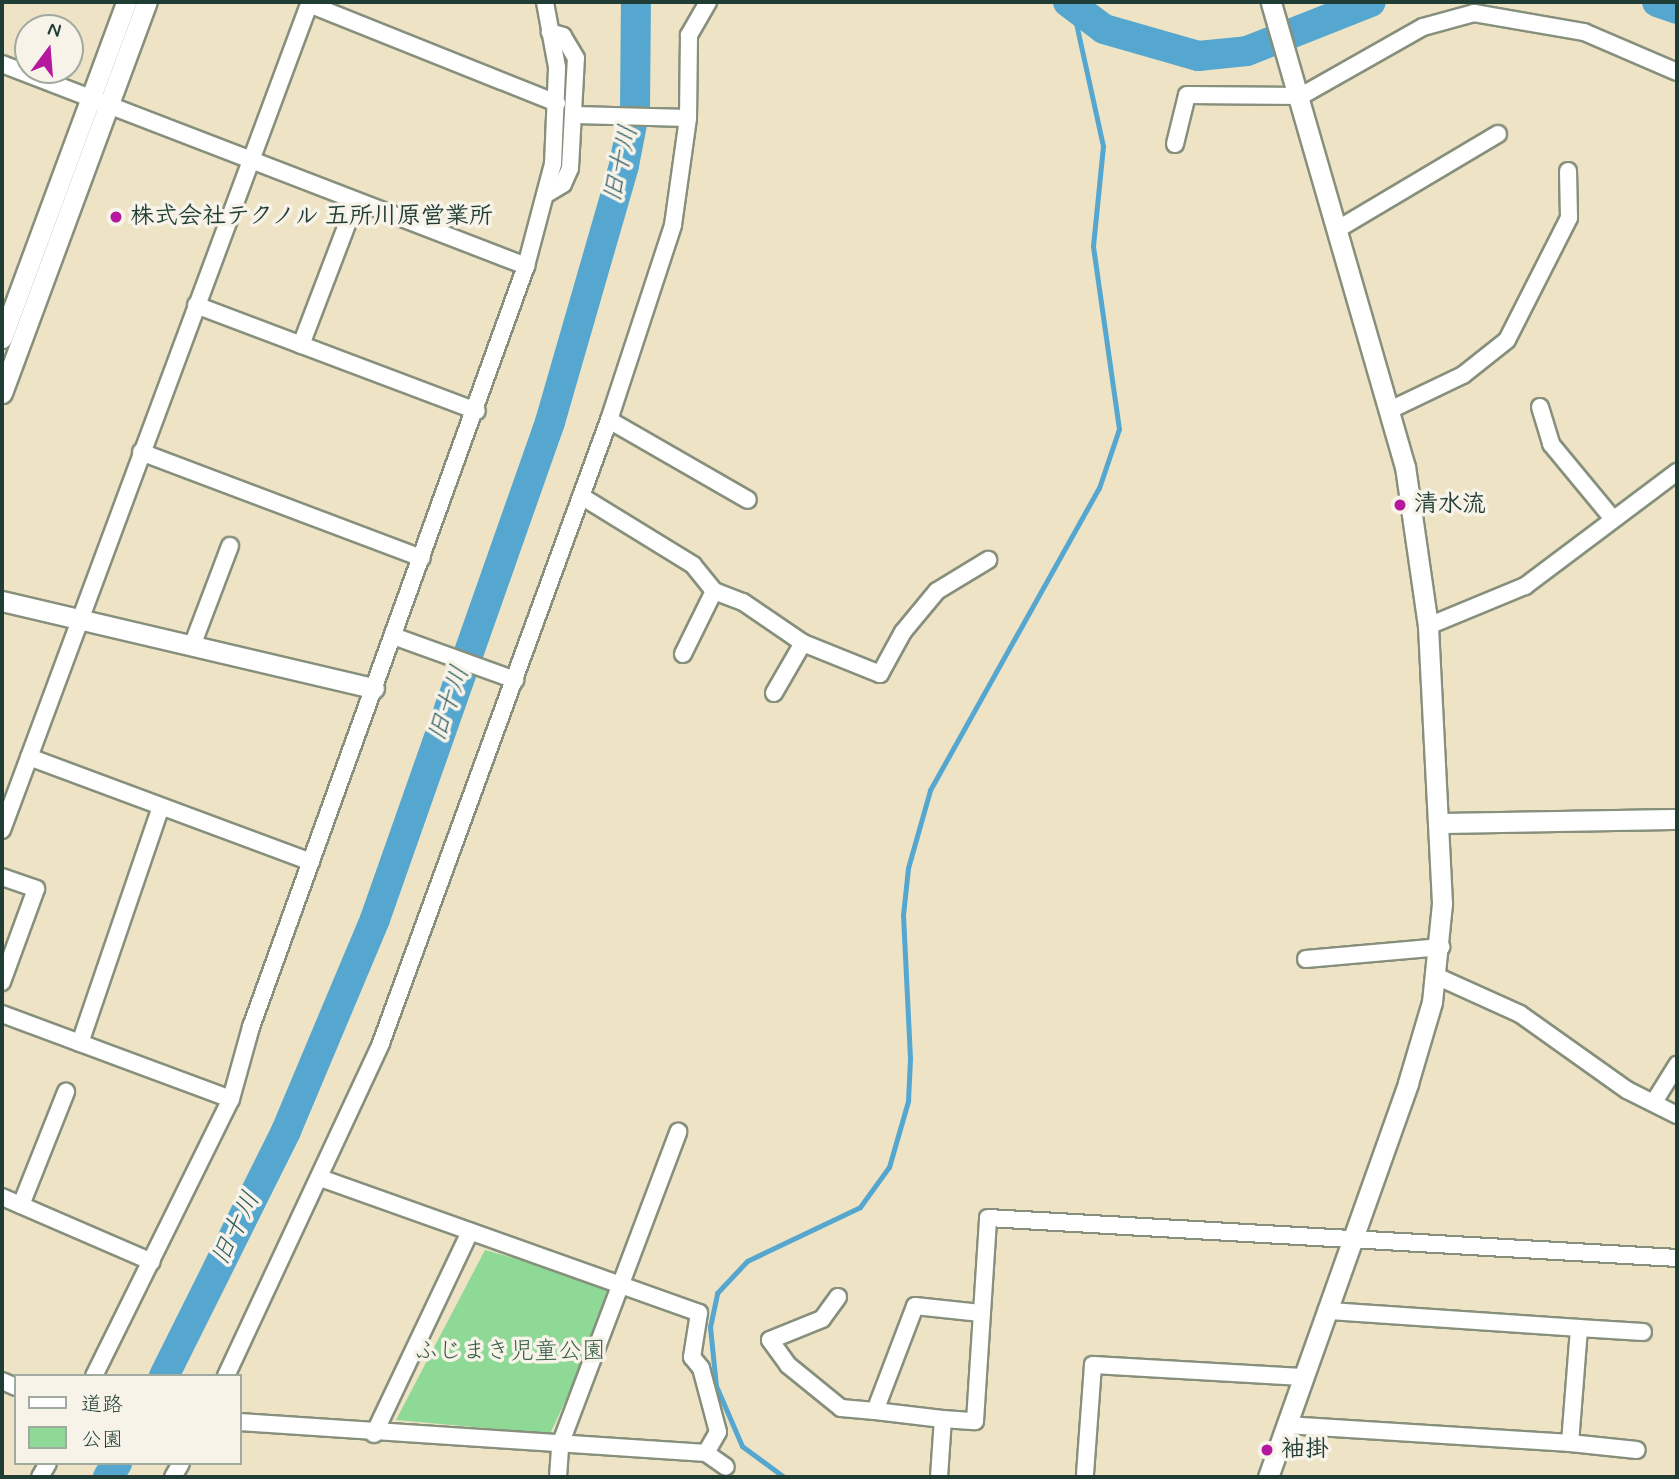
<!DOCTYPE html>
<html>
<head>
<meta charset="utf-8">
<style>
	body { margin:0 }
	#map { position:relative; width:1679px; height:1479px; overflow:hidden; background:#eee3c5; font-family:Mynerve,"Klee One",sans-serif }
	div>[style] { position:absolute }
	.green>* { inset:0; background:#8dd995 }
	.stream>* { height:5px; margin:-2.5px; padding:0 2.5px; transform-origin:2.5px; border-radius:2.5px; background:#55a7d0 }
	.river>* { height:30px; margin:-15px; padding:0 15px; transform-origin:15px; border-radius:15px; background:#55a7d0 }
	.roads { filter:drop-shadow(2px 0 #86907c) drop-shadow(-2px 0 #86907c) drop-shadow(0 2px #86907c) drop-shadow(0 -2px #86907c) }
	.minor>* { height:16px; margin:-8px; padding:0 8px; transform-origin:8px; border-radius:8px; background:#fff }
	.tertiary>* { height:19px; margin:-9.5px; padding:0 9.5px; transform-origin:9.5px; border-radius:9.5px; background:#fff }
	.dots>* { width:19px; height:19px; translate:-50% -50%; box-sizing:border-box; border:4px solid #f7f3e8; border-radius:50% }
	span { translate:-50% -50%; white-space:nowrap; text-align:center; line-height:1.15; -webkit-text-stroke:7px #f7f3e8; paint-order:stroke }
	.poi-label { font-size:24px; color:#1f3d34; font-weight:700 }
	.left { translate:0 -50%; text-align:left }
	.park-label { font-size:24px; color:#355c47 }
	.water-label { font-size:26px; color:#2f5d63; font-style:italic }
	.frame { position:absolute; inset:0; border:4px solid #1f3d34; pointer-events:none }
	.legend { position:absolute; left:14px; top:1374px; width:228px; height:91px; box-sizing:border-box; background:#f7f3e8; border:2px solid #a1aaa0; margin:0; padding:9px 12px; list-style:none; font-size:21px; color:#1f3d34 }
	.legend li { display:flex; align-items:center; gap:14px; height:35px }
	.legend b { width:35px; border:2px solid #a1aaa0 }
	.north { position:absolute; left:14px; top:14px; width:70px; height:70px; box-sizing:border-box; background:#f7f3e8; border:2px solid #a1aaa0; border-radius:50%; rotate:16deg; font-size:19px; font-weight:700; line-height:28px; text-align:center; color:#1f3d34 }
	.north::after { content:''; display:block; margin:auto; width:24px; height:32px; background:#b5179e; clip-path:polygon(50% 0,100% 100%,50% 72%,0 100%) }
</style>
</head>
<body>
<div id="map">
	<div class="green">
		<div style="clip-path:polygon(485px 1250px,618px 1287px,550px 1434px,396px 1420px)"></div>
	</div>
	<div class="stream">
		<div style="left:784px;top:1477px;width:52px;rotate:-143.6deg"></div>
		<div style="left:742px;top:1446px;width:65px;rotate:-113.4deg"></div>
		<div style="left:716px;top:1386px;width:59px;rotate:-95.8deg"></div>
		<div style="left:710px;top:1327px;width:35px;rotate:-78deg"></div>
		<div style="left:717px;top:1293px;width:44px;rotate:-46.8deg"></div>
		<div style="left:747px;top:1261px;width:125px;rotate:-25.5deg"></div>
		<div style="left:860px;top:1207px;width:49px;rotate:-54.1deg"></div>
		<div style="left:889px;top:1167px;width:69px;rotate:-73.9deg"></div>
		<div style="left:908px;top:1101px;width:43px;rotate:-87.3deg"></div>
		<div style="left:910px;top:1058px;width:143px;rotate:-92.8deg"></div>
		<div style="left:903px;top:915px;width:47px;rotate:-83.9deg"></div>
		<div style="left:908px;top:868px;width:81px;rotate:-74.2deg"></div>
		<div style="left:930px;top:790px;width:346px;rotate:-60.8deg"></div>
		<div style="left:1099px;top:488px;width:62px;rotate:-71.3deg"></div>
		<div style="left:1119px;top:429px;width:185px;rotate:-98.1deg"></div>
		<div style="left:1093px;top:246px;width:100px;rotate:-84.3deg"></div>
		<div style="left:1103px;top:146px;width:140px;rotate:-102.4deg"></div>
	</div>
	<div class="river">
		<div style="left:1068px;top:2px;width:45px;rotate:36.9deg"></div>
		<div style="left:1104px;top:29px;width:98px;rotate:16deg"></div>
		<div style="left:1198px;top:56px;width:49px;rotate:-5.8deg"></div>
		<div style="left:1247px;top:51px;width:133px;rotate:-21.6deg"></div>
		<div style="left:1657px;top:2px;width:21px;rotate:19deg"></div>
		<div style="left:164px;top:1376px;width:274px;rotate:-63.5deg"></div>
		<div style="left:286px;top:1131px;width:230px;rotate:-67.2deg"></div>
		<div style="left:375px;top:919px;width:527px;rotate:-70.6deg"></div>
		<div style="left:550px;top:422px;width:267px;rotate:-73.9deg"></div>
		<div style="left:624px;top:165px;width:57px;rotate:-78.9deg"></div>
		<div style="left:635px;top:109px;width:107px;rotate:-89.5deg"></div>
		<div style="left:108px;top:1477px;width:17px;rotate:-57deg"></div>
	</div>
	<div class="roads">
		<div class="minor">
			<div style="left:309px;top:4px;width:267px;rotate:21.8deg"></div>
			<div style="left:2px;top:64px;width:562px;rotate:21.08deg"></div>
			<div style="left:575px;top:115px;width:113px;rotate:1.5deg"></div>
			<div style="left:1175px;top:144px;width:50px;rotate:-76.2deg"></div>
			<div style="left:1187px;top:95px;width:114px;rotate:0.5deg"></div>
			<div style="left:1301px;top:96px;width:140px;rotate:-29.5deg"></div>
			<div style="left:1423px;top:27px;width:53px;rotate:-15.4deg"></div>
			<div style="left:1474px;top:13px;width:112px;rotate:9.8deg"></div>
			<div style="left:1584px;top:32px;width:101px;rotate:23.3deg"></div>
			<div style="left:545px;top:195px;width:21px;rotate:-31deg"></div>
			<div style="left:563px;top:184px;width:17px;rotate:-66deg"></div>
			<div style="left:570px;top:168px;width:110px;rotate:-86.9deg"></div>
			<div style="left:576px;top:58px;width:26px;rotate:-121deg"></div>
			<div style="left:563px;top:36px;width:14px;rotate:-163deg"></div>
			<div style="left:1338px;top:229px;width:186px;rotate:-30.7deg"></div>
			<div style="left:196px;top:305px;width:300px;rotate:20.7deg"></div>
			<div style="left:301px;top:345px;width:154px;rotate:-69.1deg"></div>
			<div style="left:1540px;top:407px;width:39px;rotate:73deg"></div>
			<div style="left:1551px;top:444px;width:97px;rotate:50.4deg"></div>
			<div style="left:1392px;top:409px;width:79px;rotate:-25.6deg"></div>
			<div style="left:1463px;top:375px;width:56px;rotate:-38.5deg"></div>
			<div style="left:1507px;top:340px;width:137px;rotate:-63.1deg"></div>
			<div style="left:1569px;top:218px;width:47px;rotate:-91.2deg"></div>
			<div style="left:609px;top:420px;width:160px;rotate:29.9deg"></div>
			<div style="left:141px;top:452px;width:300px;rotate:20.7deg"></div>
			<div style="left:581px;top:496px;width:132px;rotate:31.6deg"></div>
			<div style="left:693px;top:565px;width:33px;rotate:51deg"></div>
			<div style="left:714px;top:591px;width:31px;rotate:21deg"></div>
			<div style="left:743px;top:602px;width:73px;rotate:34.3deg"></div>
			<div style="left:803px;top:643px;width:83px;rotate:21.9deg"></div>
			<div style="left:880px;top:674px;width:48px;rotate:-61.3deg"></div>
			<div style="left:903px;top:632px;width:53px;rotate:-50.3deg"></div>
			<div style="left:937px;top:591px;width:60px;rotate:-31.3deg"></div>
			<div style="left:1428px;top:626px;width:105px;rotate:-22.4deg"></div>
			<div style="left:1525px;top:586px;width:190px;rotate:-36.9deg"></div>
			<div style="left:393px;top:636px;width:130px;rotate:19.8deg"></div>
			<div style="left:192px;top:646px;width:107px;rotate:-69.2deg"></div>
			<div style="left:683px;top:654px;width:70px;rotate:-63.8deg"></div>
			<div style="left:774px;top:693px;width:58px;rotate:-59.9deg"></div>
			<div style="left:29px;top:757px;width:301px;rotate:20.4deg"></div>
			<div style="left:2px;top:830px;width:883px;rotate:-69.6deg"></div>
			<div style="left:2px;top:877px;width:36px;rotate:19deg"></div>
			<div style="left:36px;top:889px;width:99px;rotate:110.1deg"></div>
			<div style="left:1306px;top:959px;width:136px;rotate:-5.1deg"></div>
			<div style="left:1436px;top:976px;width:92px;rotate:24.3deg"></div>
			<div style="left:1520px;top:1014px;width:131px;rotate:35.4deg"></div>
			<div style="left:1627px;top:1090px;width:56px;rotate:26.6deg"></div>
			<div style="left:2px;top:1014px;width:244px;rotate:20.4deg"></div>
			<div style="left:80px;top:1043px;width:247px;rotate:-71.1deg"></div>
			<div style="left:1654px;top:1102px;width:44px;rotate:-58.1deg"></div>
			<div style="left:323px;top:1179px;width:399px;rotate:19.6deg"></div>
			<div style="left:699px;top:1313px;width:45px;rotate:99deg"></div>
			<div style="left:692px;top:1357px;width:14px;rotate:51deg"></div>
			<div style="left:701px;top:1368px;width:66px;rotate:75.1deg"></div>
			<div style="left:718px;top:1432px;width:24px;rotate:120deg"></div>
			<div style="left:706px;top:1453px;width:24px;rotate:35deg"></div>
			<div style="left:2px;top:1197px;width:163px;rotate:23.4deg"></div>
			<div style="left:21px;top:1205px;width:122px;rotate:-68.3deg"></div>
			<div style="left:838px;top:1297px;width:27px;rotate:126deg"></div>
			<div style="left:822px;top:1319px;width:56px;rotate:158deg"></div>
			<div style="left:770px;top:1340px;width:31px;rotate:54deg"></div>
			<div style="left:788px;top:1365px;width:68px;rotate:39.1deg"></div>
			<div style="left:841px;top:1408px;width:34px;rotate:5deg"></div>
			<div style="left:875px;top:1411px;width:112px;rotate:-69.1deg"></div>
			<div style="left:915px;top:1306px;width:66px;rotate:6.1deg"></div>
			<div style="left:1579px;top:1328px;width:64px;rotate:3.6deg"></div>
			<div style="left:94px;top:1376px;width:309px;rotate:-63.7deg"></div>
			<div style="left:231px;top:1099px;width:75px;rotate:-74.5deg"></div>
			<div style="left:251px;top:1027px;width:809px;rotate:-70.13deg"></div>
			<div style="left:526px;top:266px;width:106px;rotate:-75.2deg"></div>
			<div style="left:553px;top:164px;width:97px;rotate:-87.6deg"></div>
			<div style="left:557px;top:67px;width:66px;rotate:-100.5deg"></div>
			<div style="left:226px;top:1376px;width:367px;rotate:-65deg"></div>
			<div style="left:381px;top:1043px;width:663px;rotate:-69.9deg"></div>
			<div style="left:609px;top:420px;width:205px;rotate:-71.8deg"></div>
			<div style="left:673px;top:225px;width:108px;rotate:-82deg"></div>
			<div style="left:688px;top:118px;width:83px;rotate:-89.3deg"></div>
			<div style="left:689px;top:35px;width:38px;rotate:-60deg"></div>
			<div style="left:2px;top:1381px;width:15px;rotate:23deg"></div>
			<div style="left:875px;top:1411px;width:68px;rotate:6.7deg"></div>
			<div style="left:240px;top:1422px;width:467px;rotate:3.8deg"></div>
			<div style="left:1286px;top:1425px;width:285px;rotate:3.6deg"></div>
			<div style="left:1570px;top:1443px;width:115px;rotate:-85.5deg"></div>
			<div style="left:1579px;top:1328px;width:253px;rotate:-176.1deg"></div>
			<div style="left:374px;top:1434px;width:224px;rotate:-64.6deg"></div>
			<div style="left:1570px;top:1443px;width:67px;rotate:6deg"></div>
			<div style="left:1085px;top:1474px;width:109px;rotate:-85.8deg"></div>
			<div style="left:1093px;top:1365px;width:210px;rotate:3.3deg"></div>
			<div style="left:40px;top:1477px;width:16px;rotate:-60deg"></div>
			<div style="left:173px;top:1477px;width:16px;rotate:-60deg"></div>
			<div style="left:558px;top:1477px;width:32px;rotate:-86deg"></div>
			<div style="left:560px;top:1445px;width:335px;rotate:-69.3deg"></div>
			<div style="left:939px;top:1477px;width:58px;rotate:-86.1deg"></div>
			<div style="left:943px;top:1419px;width:32px;rotate:4deg"></div>
			<div style="left:975px;top:1421px;width:203px;rotate:-86.3deg"></div>
			<div style="left:988px;top:1218px;width:690px;rotate:3.32deg"></div>
		</div>
		<div class="tertiary">
			<div style="left:2px;top:338px;width:358px;rotate:-69.7deg"></div>
			<div style="left:2px;top:393px;width:417px;rotate:-69.7deg"></div>
			<div style="left:2px;top:601px;width:382px;rotate:13.2deg"></div>
			<div style="left:1438px;top:823px;width:239px;rotate:-1deg"></div>
			<div style="left:1268px;top:1477px;width:418px;rotate:-70.4deg"></div>
			<div style="left:1408px;top:1083px;width:84px;rotate:-73.5deg"></div>
			<div style="left:1432px;top:1002px;width:100px;rotate:-84.2deg"></div>
			<div style="left:1442px;top:903px;width:277px;rotate:-92.9deg"></div>
			<div style="left:1428px;top:626px;width:161px;rotate:-98.2deg"></div>
			<div style="left:1405px;top:467px;width:484px;rotate:-106.1deg"></div>
		</div>
	</div>
	<div class="dots">
		<div style="left:116px;top:217px;background:#b5179e"></div>
		<div style="left:1400px;top:505px;background:#b5179e"></div>
		<div style="left:1267px;top:1450px;background:#b5179e"></div>
	</div>
	<div class="poi-label">
		<span class="left" style="left:130px;top:217px">株式会社テクノル 五所川原営業所</span>
		<span class="left" style="left:1414px;top:505px">清水流</span>
		<span class="left" style="left:1281px;top:1450px">袖掛</span>
	</div>
	<div class="park-label">
		<span style="left:510px;top:1352px">ふじまき児童公園</span>
	</div>
	<div class="water-label">
		<span style="left:622px;top:164px;rotate:-77deg">旧十川</span>
		<span style="left:450px;top:704px;rotate:-71deg">旧十川</span>
		<span style="left:237px;top:1229px;rotate:-64deg">旧十川</span>
	</div>
	<div class="frame"></div>
	<ul class="legend">
	<li><b style="height:9px;background:#fff"></b>道路</li>
	<li><b style="height:19px;background:#8dd995"></b>公園</li>
	</ul>
	<div class="north">N</div>
</div>
</body>
</html>
